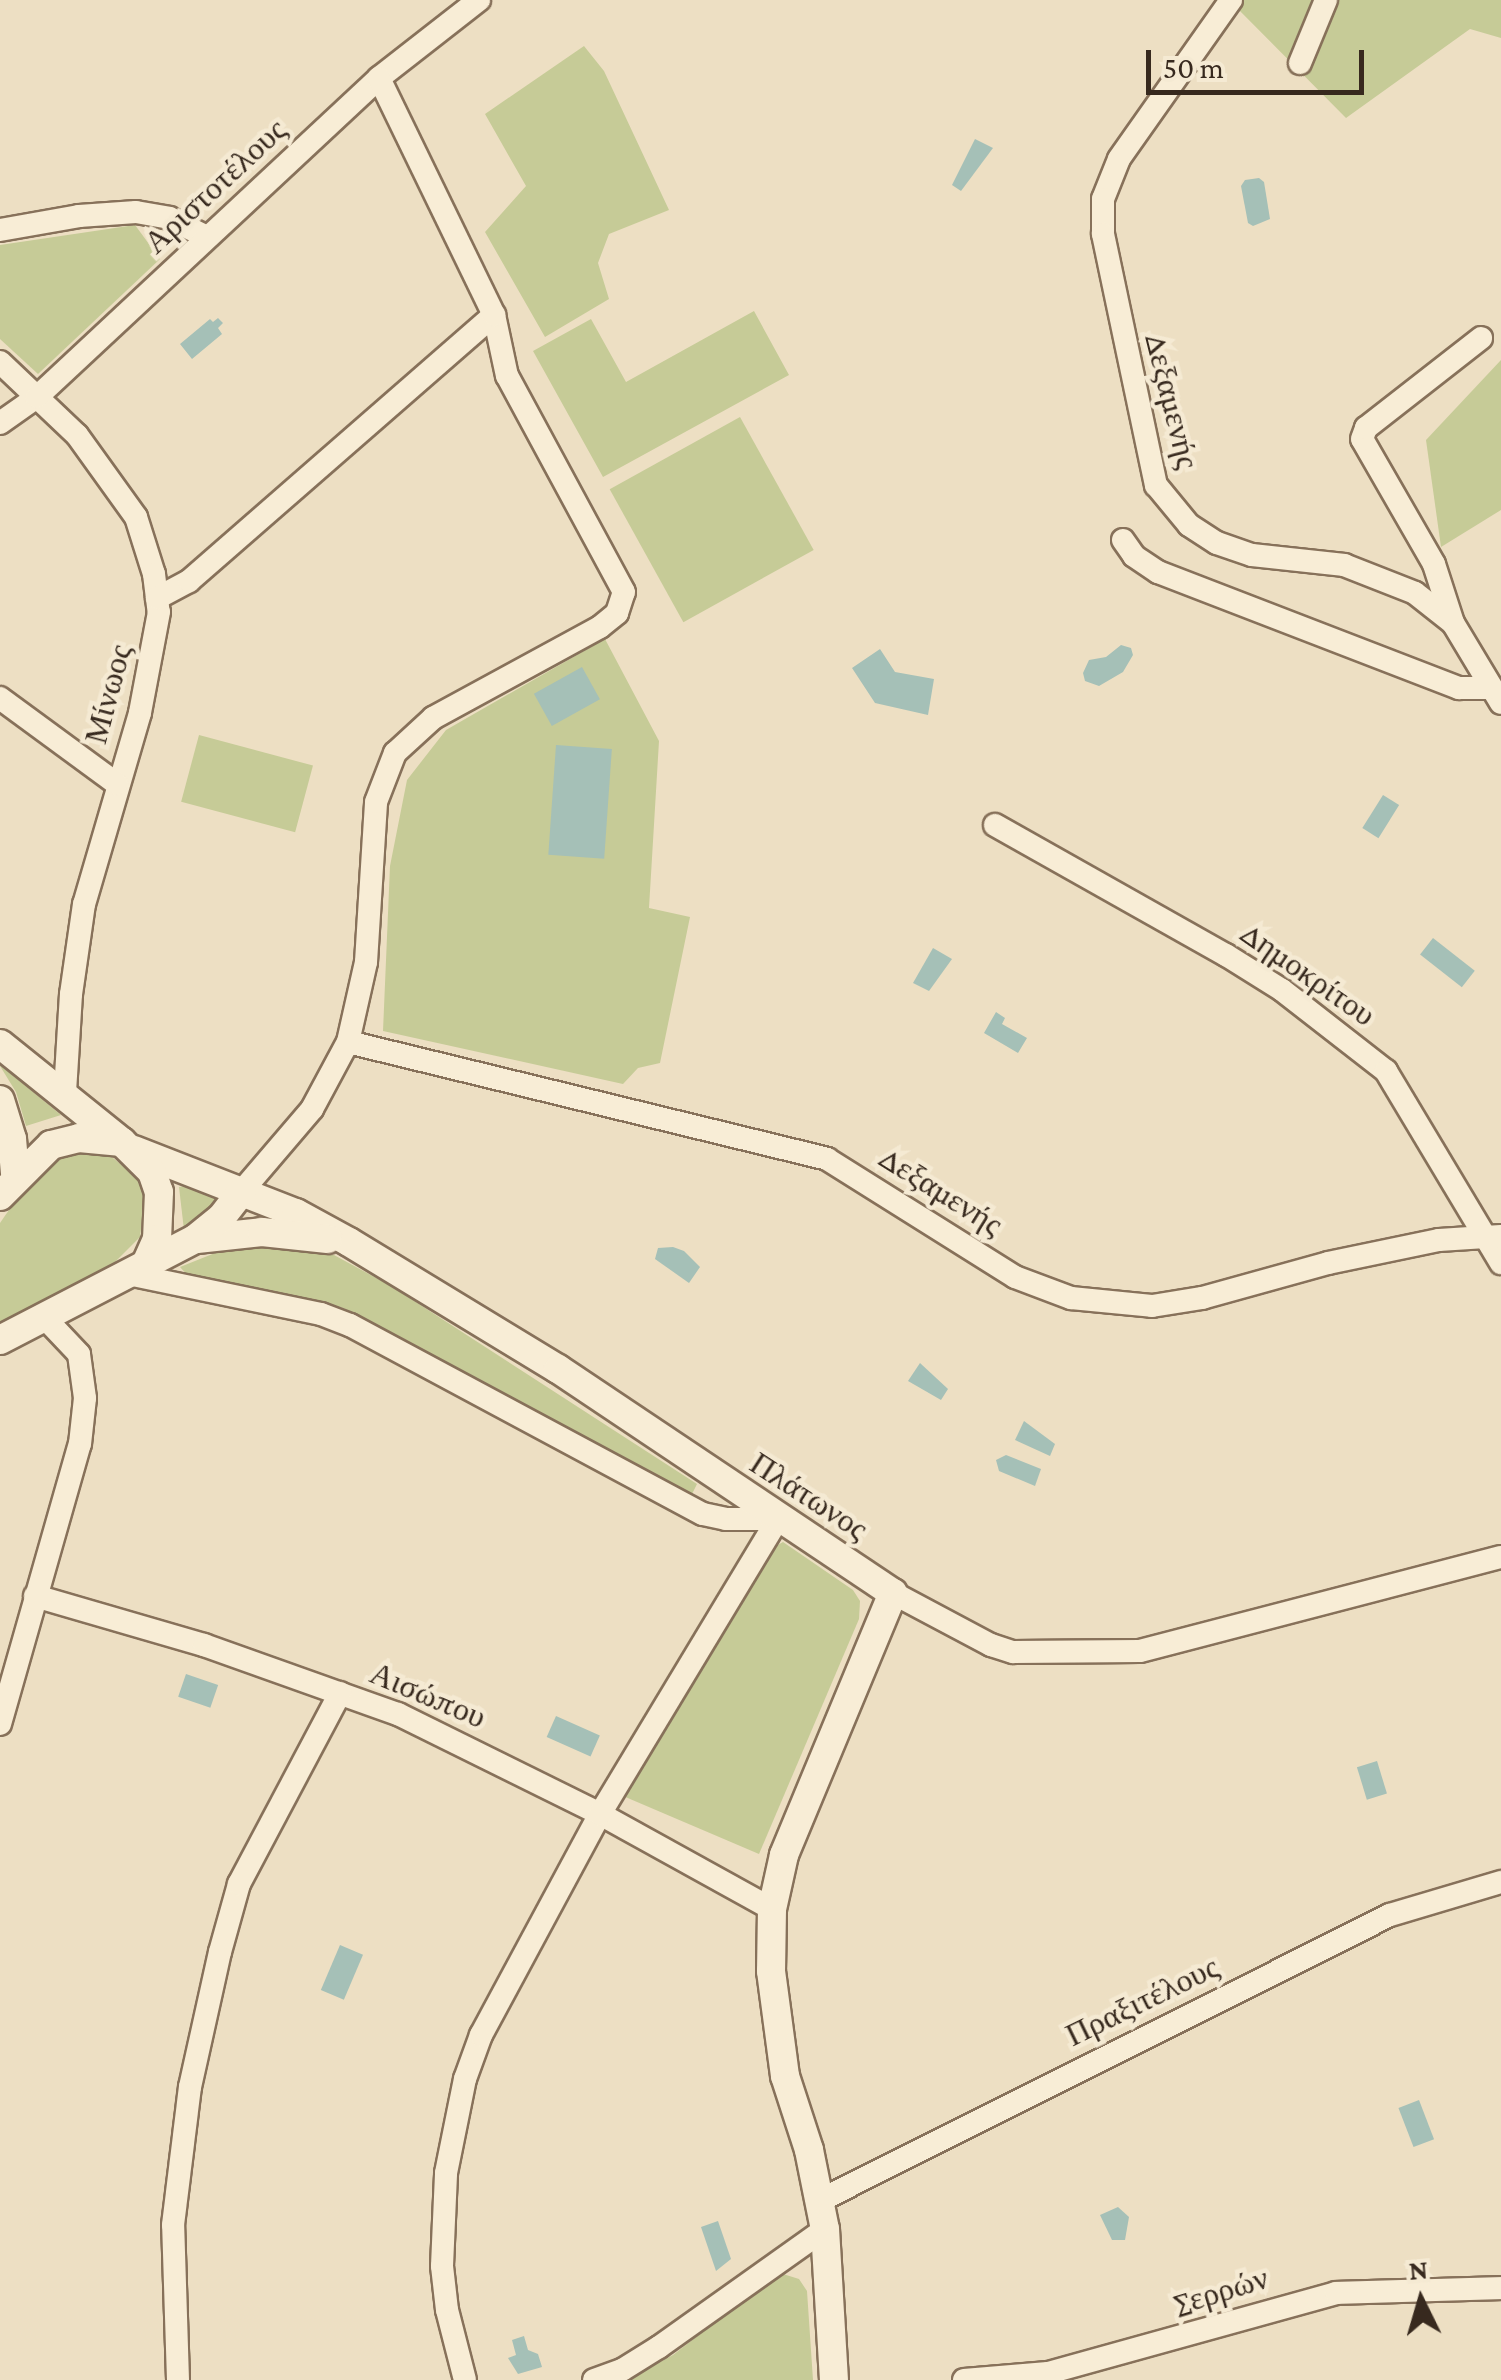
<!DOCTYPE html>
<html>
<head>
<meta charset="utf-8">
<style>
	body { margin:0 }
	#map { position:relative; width:1501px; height:2380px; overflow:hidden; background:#eddfc3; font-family:"Crimson Pro",serif }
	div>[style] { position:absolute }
	.green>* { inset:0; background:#c6cb97; transform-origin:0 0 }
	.water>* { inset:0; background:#a5c0b7; transform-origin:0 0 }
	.roads { filter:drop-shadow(2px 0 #87715a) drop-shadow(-2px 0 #87715a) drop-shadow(0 2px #87715a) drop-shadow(0 -2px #87715a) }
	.minor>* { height:22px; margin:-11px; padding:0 11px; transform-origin:11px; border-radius:11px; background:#f8edd6 }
	.tertiary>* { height:28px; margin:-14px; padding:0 14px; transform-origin:14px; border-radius:14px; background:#f8edd6 }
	span { translate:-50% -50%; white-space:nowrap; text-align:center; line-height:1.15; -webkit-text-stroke:9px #f5ead3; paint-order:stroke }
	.street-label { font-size:32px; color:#37291e }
	.north { position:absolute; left:1371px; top:2250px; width:100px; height:100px; -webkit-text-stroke:8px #f5ead3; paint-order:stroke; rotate:355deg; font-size:28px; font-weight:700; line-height:40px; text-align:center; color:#37291e }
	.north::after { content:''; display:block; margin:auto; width:35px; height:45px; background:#37291e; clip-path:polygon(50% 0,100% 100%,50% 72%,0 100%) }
	.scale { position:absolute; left:1146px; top:50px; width:218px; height:45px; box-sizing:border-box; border:5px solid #37291e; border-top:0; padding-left:12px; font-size:30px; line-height:35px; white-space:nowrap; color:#37291e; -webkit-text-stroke:8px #f5ead3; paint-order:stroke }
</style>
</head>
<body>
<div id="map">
	<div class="green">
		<div style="clip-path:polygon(1229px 0,1501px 0,1501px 38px,1470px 29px,1346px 118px)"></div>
		<div style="clip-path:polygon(584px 46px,604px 71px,669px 210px,609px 234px,598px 263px,609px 299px,545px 337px,485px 232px,526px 186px,485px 114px)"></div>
		<div style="clip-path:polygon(135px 225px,160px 259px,38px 374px,0 339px,0 245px)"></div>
		<div style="clip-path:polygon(754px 311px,789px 375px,603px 477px,533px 351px,591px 319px,626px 382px)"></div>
		<div style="clip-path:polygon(1501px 360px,1501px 510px,1441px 547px,1426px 440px)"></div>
		<div style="left:740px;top:417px;width:152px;height:149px;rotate:61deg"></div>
		<div style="clip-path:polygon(605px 639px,659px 741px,649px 908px,690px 917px,660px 1063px,638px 1068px,623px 1084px,383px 1031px,390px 866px,407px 780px,446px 730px)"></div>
		<div style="left:199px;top:735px;width:118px;height:69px;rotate:15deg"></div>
		<div style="clip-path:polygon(0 1066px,0 1065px,61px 1115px,26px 1126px,16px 1092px)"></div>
		<div style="clip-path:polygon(65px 1150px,106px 1152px,137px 1178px,145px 1197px,140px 1237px,111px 1266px,0 1325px,0 1223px,38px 1168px)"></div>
		<div style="clip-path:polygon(185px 1186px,218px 1198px,204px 1218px,184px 1230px,179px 1187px)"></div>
		<div style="clip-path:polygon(280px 1245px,334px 1255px,391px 1286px,697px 1484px,691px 1496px,343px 1308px,190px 1278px,180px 1267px,220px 1251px)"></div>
		<div style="clip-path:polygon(783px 1542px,853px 1590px,860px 1601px,859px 1619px,759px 1854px,623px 1796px,776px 1546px)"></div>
		<div style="clip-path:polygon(783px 2274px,799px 2279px,807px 2291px,813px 2380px,626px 2380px,673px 2355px,773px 2277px)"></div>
	</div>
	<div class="water">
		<div style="clip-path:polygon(975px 139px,993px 148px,961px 191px,952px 185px)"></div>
		<div style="clip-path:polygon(1259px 178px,1264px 182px,1270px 219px,1253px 226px,1248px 223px,1241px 186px,1245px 180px)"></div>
		<div style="clip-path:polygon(218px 318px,223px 323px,218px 328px,222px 334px,192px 359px,180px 344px,210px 319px,213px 322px)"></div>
		<div style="clip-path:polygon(1121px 645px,1131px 648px,1133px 655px,1123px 672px,1099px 686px,1085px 681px,1083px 673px,1089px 660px,1106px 657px)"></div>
		<div style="clip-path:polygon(880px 649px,895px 672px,934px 679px,928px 715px,875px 703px,852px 668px)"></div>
		<div style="left:582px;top:667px;width:37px;height:55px;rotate:61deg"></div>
		<div style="left:556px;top:745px;width:56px;height:110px;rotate:4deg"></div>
		<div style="left:1383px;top:795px;width:19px;height:39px;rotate:32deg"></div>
		<div style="left:1433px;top:938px;width:53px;height:21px;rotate:38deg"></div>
		<div style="clip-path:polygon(933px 948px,952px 959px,929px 991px,913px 983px)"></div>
		<div style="clip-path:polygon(996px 1012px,1005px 1018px,1002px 1024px,1027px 1038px,1018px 1053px,984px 1033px)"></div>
		<div style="clip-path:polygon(673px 1247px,684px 1251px,700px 1267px,689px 1283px,655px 1259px,658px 1248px)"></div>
		<div style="clip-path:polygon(920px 1363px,948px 1389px,941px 1400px,908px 1381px)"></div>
		<div style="clip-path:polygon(1024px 1421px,1055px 1444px,1050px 1456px,1015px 1440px)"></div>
		<div style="clip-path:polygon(1006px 1455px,1041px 1469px,1035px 1486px,999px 1471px,996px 1460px)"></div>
		<div style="left:186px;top:1674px;width:34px;height:24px;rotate:19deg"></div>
		<div style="left:556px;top:1716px;width:48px;height:23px;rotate:24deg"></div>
		<div style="left:1377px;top:1761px;width:34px;height:21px;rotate:73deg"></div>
		<div style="left:340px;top:1945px;width:25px;height:49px;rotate:23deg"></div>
		<div style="left:1419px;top:2100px;width:42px;height:22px;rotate:69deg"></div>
		<div style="clip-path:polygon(1118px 2207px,1129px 2217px,1125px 2240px,1112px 2240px,1100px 2215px)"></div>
		<div style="clip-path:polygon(718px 2221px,731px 2259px,716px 2271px,701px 2227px)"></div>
		<div style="clip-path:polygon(524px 2336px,528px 2350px,538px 2354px,542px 2367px,518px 2374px,508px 2358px,516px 2355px,512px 2340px)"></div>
	</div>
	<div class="roads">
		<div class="minor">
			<div style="left:1231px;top:0;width:194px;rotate:125.2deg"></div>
			<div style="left:1119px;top:159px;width:43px;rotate:111.8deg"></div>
			<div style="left:1103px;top:199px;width:35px;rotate:90deg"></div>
			<div style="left:1103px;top:234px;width:257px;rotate:78.1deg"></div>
			<div style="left:1156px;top:485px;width:52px;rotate:50.5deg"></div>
			<div style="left:1189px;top:525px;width:33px;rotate:33deg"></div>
			<div style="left:1217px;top:543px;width:37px;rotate:19deg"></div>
			<div style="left:1252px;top:555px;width:93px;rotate:6.2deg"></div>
			<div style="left:1344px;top:565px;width:76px;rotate:21.5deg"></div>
			<div style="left:1415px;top:593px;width:48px;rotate:38.3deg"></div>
			<div style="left:1453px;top:623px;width:93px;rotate:59deg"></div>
			<div style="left:1300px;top:63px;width:68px;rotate:-67.6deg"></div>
			<div style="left:0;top:230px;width:80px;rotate:-10deg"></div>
			<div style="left:79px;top:216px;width:57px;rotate:-4deg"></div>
			<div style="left:136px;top:212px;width:34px;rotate:10deg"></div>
			<div style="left:169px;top:218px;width:42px;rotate:26.6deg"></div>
			<div style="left:0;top:362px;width:106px;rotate:43.5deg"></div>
			<div style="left:77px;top:435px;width:101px;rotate:54.3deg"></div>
			<div style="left:136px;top:517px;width:60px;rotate:72.5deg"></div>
			<div style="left:154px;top:574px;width:38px;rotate:83deg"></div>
			<div style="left:159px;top:612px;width:103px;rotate:100.7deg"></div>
			<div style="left:140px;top:713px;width:199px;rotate:106.3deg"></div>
			<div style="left:84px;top:904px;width:91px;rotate:98.2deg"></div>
			<div style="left:71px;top:994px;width:98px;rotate:93.5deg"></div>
			<div style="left:0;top:423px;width:45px;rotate:-35.1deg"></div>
			<div style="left:37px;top:397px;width:468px;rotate:-43deg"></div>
			<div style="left:379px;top:78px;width:127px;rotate:-38deg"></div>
			<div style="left:1123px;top:540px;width:19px;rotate:55deg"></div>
			<div style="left:1134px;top:556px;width:29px;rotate:34deg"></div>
			<div style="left:1158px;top:572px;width:323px;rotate:21.1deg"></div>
			<div style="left:1459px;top:688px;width:32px"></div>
			<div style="left:157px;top:598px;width:36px;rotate:-28deg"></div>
			<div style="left:189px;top:581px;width:405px;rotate:-41.1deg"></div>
			<div style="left:1453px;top:623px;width:62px;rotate:-107.9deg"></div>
			<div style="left:1434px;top:564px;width:144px;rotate:-119.9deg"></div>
			<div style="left:1362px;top:439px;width:12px;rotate:-70deg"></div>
			<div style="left:1366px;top:428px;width:146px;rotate:-38deg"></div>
			<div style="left:0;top:698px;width:145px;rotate:36.3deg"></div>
			<div style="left:995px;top:825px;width:265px;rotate:29.4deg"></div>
			<div style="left:1226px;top:955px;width:66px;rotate:32deg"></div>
			<div style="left:1282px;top:990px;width:132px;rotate:37.9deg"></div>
			<div style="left:1386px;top:1071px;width:224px;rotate:59.1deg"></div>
			<div style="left:348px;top:1042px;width:493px;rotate:13.7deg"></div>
			<div style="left:827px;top:1159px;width:222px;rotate:32.1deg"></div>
			<div style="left:1015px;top:1277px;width:60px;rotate:20.6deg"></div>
			<div style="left:1071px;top:1298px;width:81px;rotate:5.6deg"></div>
			<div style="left:1152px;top:1306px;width:51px;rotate:-9.1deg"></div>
			<div style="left:1202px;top:1298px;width:131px;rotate:-15.5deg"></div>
			<div style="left:1328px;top:1263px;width:113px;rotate:-11.7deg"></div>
			<div style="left:1439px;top:1240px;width:62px;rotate:-3.7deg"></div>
			<div style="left:242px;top:1191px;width:108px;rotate:-49.5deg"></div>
			<div style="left:312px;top:1109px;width:76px;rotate:-61.8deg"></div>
			<div style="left:348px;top:1042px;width:82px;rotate:-77.3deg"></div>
			<div style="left:366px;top:962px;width:160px;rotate:-86.4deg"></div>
			<div style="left:376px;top:802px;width:53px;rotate:-68.8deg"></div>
			<div style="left:395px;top:753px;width:52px;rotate:-42.6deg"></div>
			<div style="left:433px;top:718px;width:190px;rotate:-28.6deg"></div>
			<div style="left:600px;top:627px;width:22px;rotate:-39deg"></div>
			<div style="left:617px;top:613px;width:22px;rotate:-72deg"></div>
			<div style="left:624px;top:592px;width:246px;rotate:-118.4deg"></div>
			<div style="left:507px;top:376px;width:62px;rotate:-102deg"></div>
			<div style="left:494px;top:315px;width:263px;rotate:-115.9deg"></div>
			<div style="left:128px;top:1274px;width:197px;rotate:11.7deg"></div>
			<div style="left:321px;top:1314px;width:31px;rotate:21deg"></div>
			<div style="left:350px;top:1325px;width:400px;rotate:28.2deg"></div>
			<div style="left:703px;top:1514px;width:24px;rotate:12deg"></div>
			<div style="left:726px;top:1519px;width:52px"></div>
			<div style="left:893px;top:1593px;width:111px;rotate:28deg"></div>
			<div style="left:991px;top:1645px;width:23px;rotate:18deg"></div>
			<div style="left:1013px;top:1652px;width:127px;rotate:-0.5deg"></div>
			<div style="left:1140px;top:1651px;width:373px;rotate:-14.6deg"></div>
			<div style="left:35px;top:1596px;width:176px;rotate:16.2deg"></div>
			<div style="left:204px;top:1645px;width:206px;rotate:19.6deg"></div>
			<div style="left:398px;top:1714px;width:225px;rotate:26.3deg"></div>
			<div style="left:600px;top:1814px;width:196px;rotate:28.9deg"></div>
			<div style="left:0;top:1724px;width:291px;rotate:-74.1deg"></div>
			<div style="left:80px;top:1444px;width:46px;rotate:-83.8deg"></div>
			<div style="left:85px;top:1398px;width:44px;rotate:-97.8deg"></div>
			<div style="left:79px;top:1354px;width:51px;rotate:-133.4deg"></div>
			<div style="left:821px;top:2200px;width:636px;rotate:-26.61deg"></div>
			<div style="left:1390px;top:1915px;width:116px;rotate:-16.6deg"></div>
			<div style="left:178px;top:2380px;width:155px;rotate:-91.8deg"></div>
			<div style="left:173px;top:2225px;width:139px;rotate:-83deg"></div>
			<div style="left:190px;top:2087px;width:138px;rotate:-77.5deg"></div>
			<div style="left:220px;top:1952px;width:71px;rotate:-74.4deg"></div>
			<div style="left:239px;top:1884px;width:216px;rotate:-62.1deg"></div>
			<div style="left:465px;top:2380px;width:72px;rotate:-104.4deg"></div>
			<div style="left:447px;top:2310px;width:44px;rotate:-96.5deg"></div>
			<div style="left:442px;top:2266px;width:93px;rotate:-87.5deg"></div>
			<div style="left:446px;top:2173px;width:96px;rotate:-78.6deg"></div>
			<div style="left:465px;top:2079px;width:47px;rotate:-70deg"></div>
			<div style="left:481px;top:2035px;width:251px;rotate:-61.7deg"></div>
			<div style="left:600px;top:1814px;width:345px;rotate:-58.9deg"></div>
			<div style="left:594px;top:2380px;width:30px;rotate:-20deg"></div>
			<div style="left:622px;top:2370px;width:44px;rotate:-31.9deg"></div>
			<div style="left:659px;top:2347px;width:204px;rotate:-35.4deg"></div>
			<div style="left:964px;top:2380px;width:84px;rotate:-4.8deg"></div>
			<div style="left:1048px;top:2373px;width:299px;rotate:-15.5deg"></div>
			<div style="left:1336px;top:2293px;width:165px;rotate:-1.7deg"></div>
		</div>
		<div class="tertiary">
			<div style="left:0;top:1044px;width:156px;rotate:38.8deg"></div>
			<div style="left:0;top:1100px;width:41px;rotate:72.9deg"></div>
			<div style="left:12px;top:1139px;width:38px;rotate:85deg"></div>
			<div style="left:134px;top:1150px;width:174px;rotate:21.3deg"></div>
			<div style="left:296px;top:1213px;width:60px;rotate:28.7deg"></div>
			<div style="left:349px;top:1242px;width:245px;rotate:31.3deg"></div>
			<div style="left:558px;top:1369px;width:403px;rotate:33.8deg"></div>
			<div style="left:893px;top:1593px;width:284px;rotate:112.6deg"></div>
			<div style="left:784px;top:1855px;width:55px;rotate:102.5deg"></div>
			<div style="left:772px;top:1909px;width:62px;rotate:90.9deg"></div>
			<div style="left:771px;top:1971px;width:106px;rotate:82.4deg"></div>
			<div style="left:785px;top:2076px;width:78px;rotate:72deg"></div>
			<div style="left:809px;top:2150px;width:81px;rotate:78.6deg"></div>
			<div style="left:825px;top:2229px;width:151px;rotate:86.6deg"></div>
			<div style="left:0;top:1196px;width:72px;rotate:-45deg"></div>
			<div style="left:51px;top:1145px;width:29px;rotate:-14deg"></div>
			<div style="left:79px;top:1138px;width:43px;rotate:5.3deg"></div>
			<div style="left:122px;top:1142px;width:42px;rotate:45deg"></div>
			<div style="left:152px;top:1172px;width:21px;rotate:71deg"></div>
			<div style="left:159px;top:1192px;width:47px;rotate:92.4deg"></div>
			<div style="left:157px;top:1239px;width:27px;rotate:114deg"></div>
			<div style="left:197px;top:1239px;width:65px;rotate:-6.1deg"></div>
			<div style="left:262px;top:1232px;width:66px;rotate:6.1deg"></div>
			<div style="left:0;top:1340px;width:220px;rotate:-27.4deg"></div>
			<div style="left:195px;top:1239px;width:33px;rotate:-39deg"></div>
			<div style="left:221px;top:1218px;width:34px;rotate:-52deg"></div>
		</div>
	</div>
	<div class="street-label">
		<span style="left:215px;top:186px;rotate:-43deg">Αριστοτέλους</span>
		<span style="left:1172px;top:401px;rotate:76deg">Δεξαμενής</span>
		<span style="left:108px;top:694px;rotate:-75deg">Μίνωος</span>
		<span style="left:1308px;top:974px;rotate:35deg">Δημοκρίτου</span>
		<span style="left:941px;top:1191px;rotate:32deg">Δεξαμενής</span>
		<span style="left:809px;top:1496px;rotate:33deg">Πλάτωνος</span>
		<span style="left:428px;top:1695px;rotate:23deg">Αισώπου</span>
		<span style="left:1142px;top:2001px;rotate:-26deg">Πραξιτέλους</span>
		<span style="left:1221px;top:2291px;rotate:-17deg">Σερρών</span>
	</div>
	<div class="north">N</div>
	<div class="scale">50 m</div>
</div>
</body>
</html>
